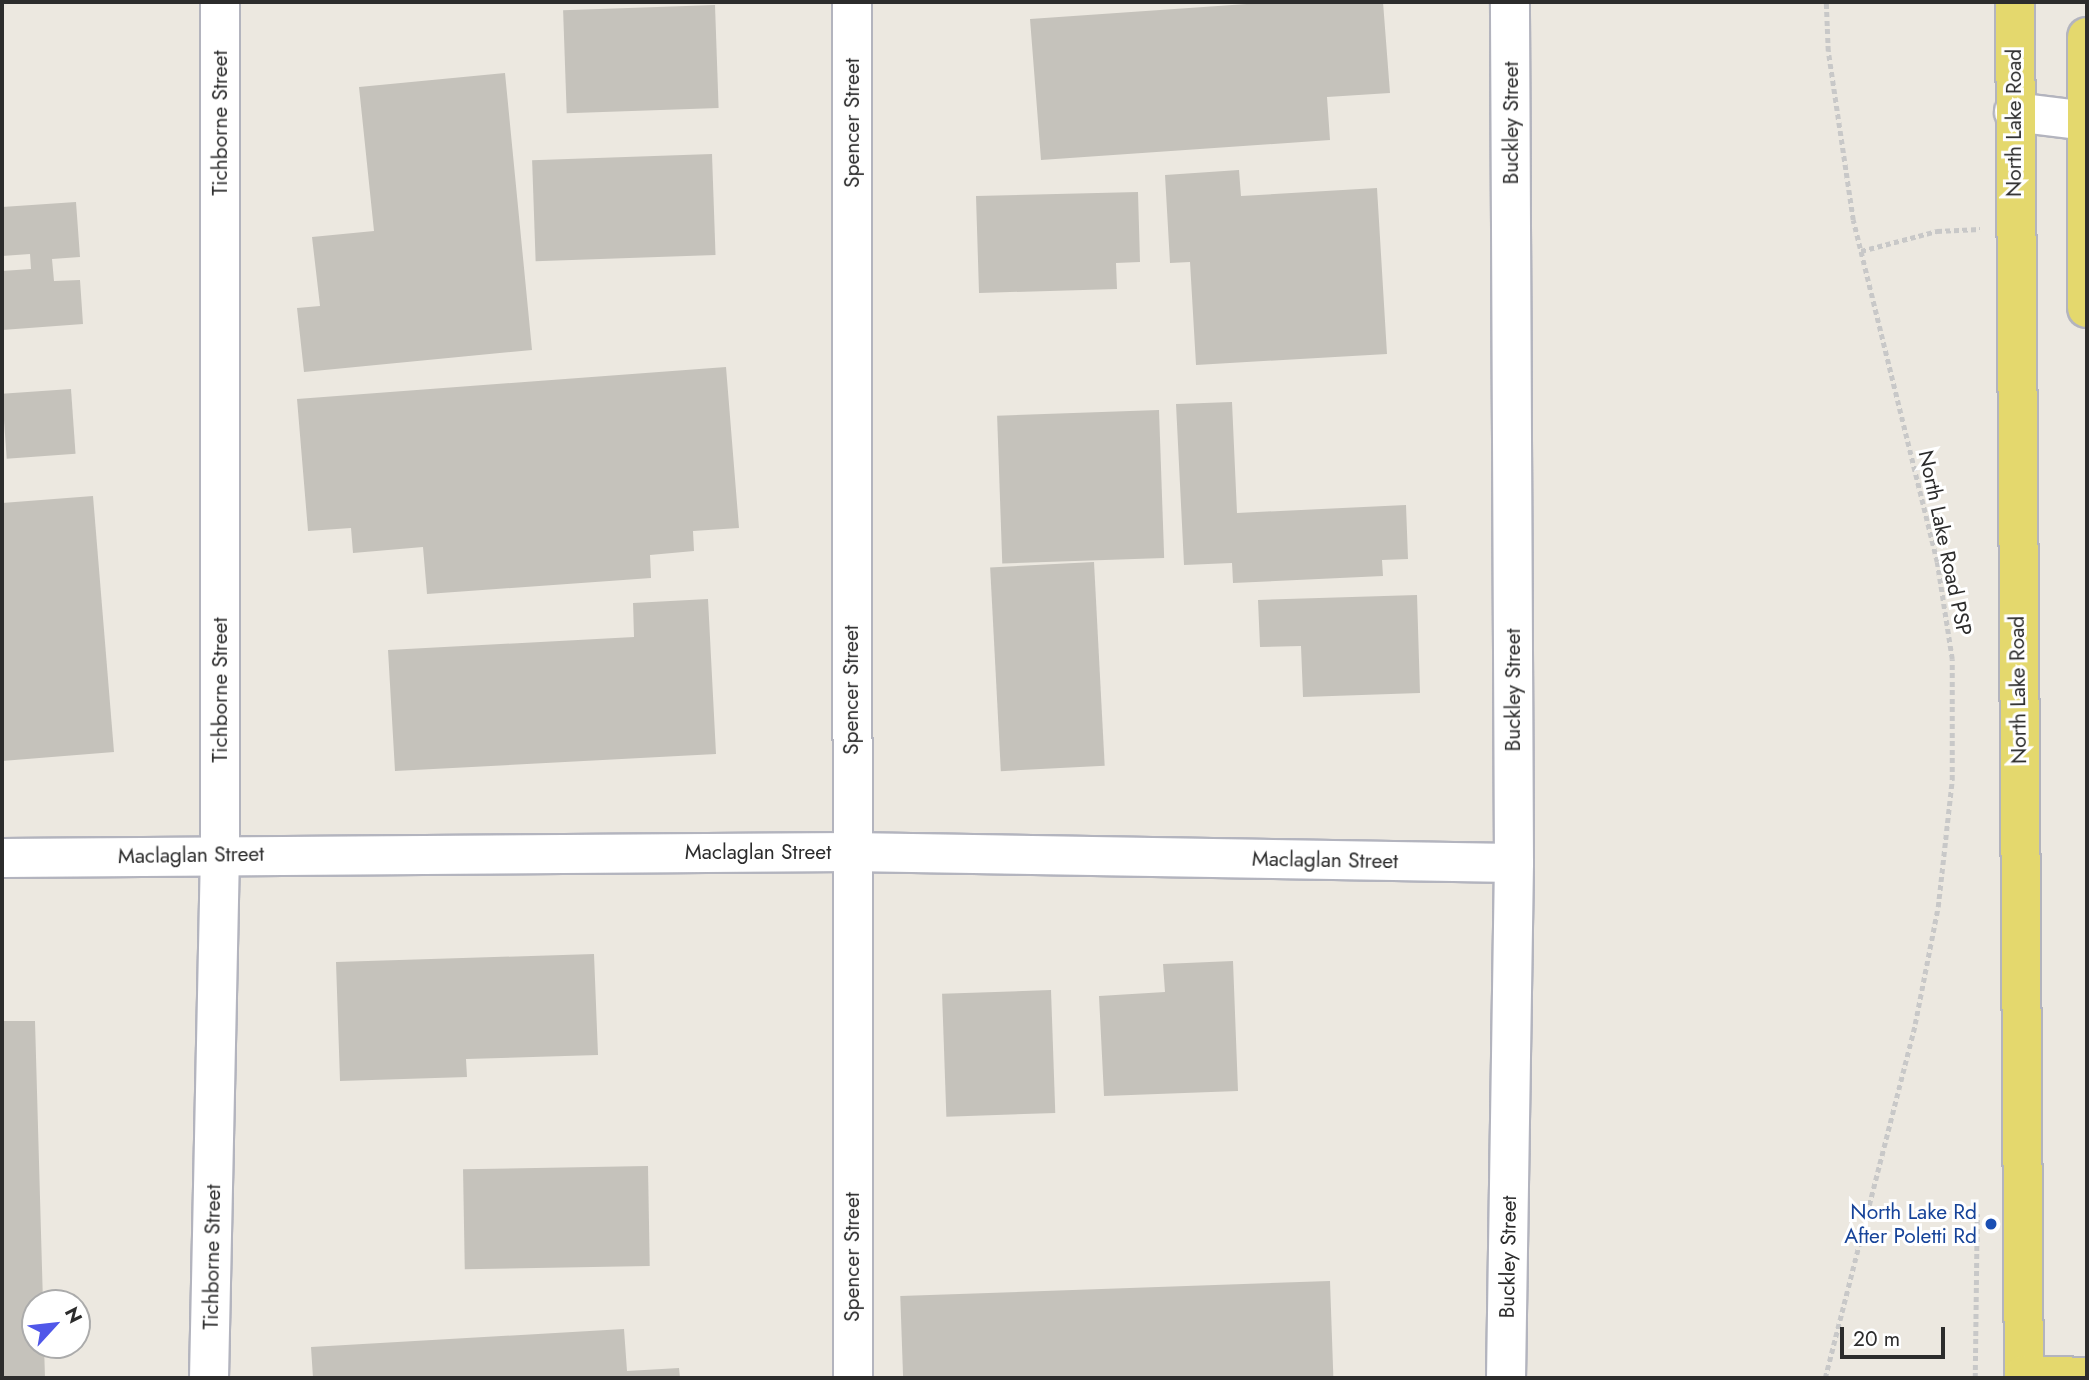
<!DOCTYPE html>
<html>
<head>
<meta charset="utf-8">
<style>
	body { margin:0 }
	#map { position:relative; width:2089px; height:1380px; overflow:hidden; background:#ece8e0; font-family:Jost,sans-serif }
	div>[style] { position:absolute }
	.building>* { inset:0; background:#c5c2bb; transform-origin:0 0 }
	.path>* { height:4.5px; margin-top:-2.25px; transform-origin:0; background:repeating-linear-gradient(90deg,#c8c8c8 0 5px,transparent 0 8.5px) }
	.roads { filter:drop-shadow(2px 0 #b3b4be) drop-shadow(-2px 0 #b3b4be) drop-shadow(0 2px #b3b4be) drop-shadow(0 -2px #b3b4be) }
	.street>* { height:38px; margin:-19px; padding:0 19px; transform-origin:19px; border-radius:19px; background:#fff }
	.secondary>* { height:38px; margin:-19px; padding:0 19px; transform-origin:19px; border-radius:19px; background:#fff }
	.primary>* { height:38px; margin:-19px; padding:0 19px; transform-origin:19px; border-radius:19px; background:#e4d86d }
	.dots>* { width:19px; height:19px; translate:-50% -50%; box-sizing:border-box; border:4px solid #fff; border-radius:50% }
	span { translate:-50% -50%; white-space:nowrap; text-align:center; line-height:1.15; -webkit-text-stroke:6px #fff; paint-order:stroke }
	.street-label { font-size:21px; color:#2c2c2c }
	.transit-label { font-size:21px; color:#164399 }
	.right { translate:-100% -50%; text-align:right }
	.frame { position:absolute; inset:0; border:4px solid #2c2c2c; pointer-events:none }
	.north { position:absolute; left:21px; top:1289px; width:70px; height:70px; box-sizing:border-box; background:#fff; border:2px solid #ababab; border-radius:50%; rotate:63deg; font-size:19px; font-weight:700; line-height:28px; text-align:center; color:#2c2c2c }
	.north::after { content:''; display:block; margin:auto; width:24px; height:32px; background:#5057e9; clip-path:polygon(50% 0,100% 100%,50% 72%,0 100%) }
	.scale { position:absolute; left:1840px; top:1327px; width:105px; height:32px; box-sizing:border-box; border:4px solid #2c2c2c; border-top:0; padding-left:9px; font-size:21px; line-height:24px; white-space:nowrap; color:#2c2c2c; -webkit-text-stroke:5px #fff; paint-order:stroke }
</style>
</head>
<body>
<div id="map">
	<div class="building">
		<div style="clip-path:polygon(1277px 2px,1383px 2px,1390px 93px,1327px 97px,1330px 140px,1041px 160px,1030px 19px)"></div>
		<div style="left:715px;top:5px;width:103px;height:152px;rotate:88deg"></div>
		<div style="clip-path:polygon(505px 73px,532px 350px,304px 372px,297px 308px,320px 306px,312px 237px,374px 231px,359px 87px)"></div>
		<div style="left:712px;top:154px;width:101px;height:180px;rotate:88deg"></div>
		<div style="clip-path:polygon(1239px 170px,1241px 196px,1377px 188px,1387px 354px,1196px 365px,1190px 262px,1170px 263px,1165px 175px)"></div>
		<div style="clip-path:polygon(1138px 192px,1140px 262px,1116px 263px,1117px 289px,979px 293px,976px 196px)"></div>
		<div style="clip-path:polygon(76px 202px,80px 257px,52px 259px,54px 281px,80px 280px,83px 324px,2px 330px,2px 271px,31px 269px,30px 254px,2px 256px,2px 207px)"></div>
		<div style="clip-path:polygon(726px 367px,739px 528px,693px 531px,694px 551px,650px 555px,651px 578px,427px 594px,423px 547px,353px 553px,351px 528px,308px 531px,297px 399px)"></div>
		<div style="left:71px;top:389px;width:65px;height:69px;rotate:86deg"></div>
		<div style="clip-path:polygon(1232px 402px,1237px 513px,1406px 505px,1408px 559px,1382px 560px,1383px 576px,1233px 583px,1232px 563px,1184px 565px,1176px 404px)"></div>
		<div style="left:1159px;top:410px;width:148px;height:162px;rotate:88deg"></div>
		<div style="clip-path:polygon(93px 496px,114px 752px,2px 761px,2px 503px)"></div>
		<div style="left:1094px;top:562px;width:204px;height:104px;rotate:87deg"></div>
		<div style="clip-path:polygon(1417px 595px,1420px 693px,1303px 697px,1301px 646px,1260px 647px,1258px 600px)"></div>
		<div style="clip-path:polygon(708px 599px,716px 754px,395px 771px,388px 650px,634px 637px,633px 603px)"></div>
		<div style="clip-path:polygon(594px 954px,598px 1055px,466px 1059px,467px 1077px,340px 1081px,336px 962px)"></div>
		<div style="clip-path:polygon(1233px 961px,1238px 1091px,1104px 1096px,1099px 996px,1165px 992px,1163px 964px)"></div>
		<div style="left:1051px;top:990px;width:123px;height:109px;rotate:88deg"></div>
		<div style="clip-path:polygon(2px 1021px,35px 1021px,43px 1303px,35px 1303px,35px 1345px,44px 1345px,45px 1378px,2px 1378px)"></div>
		<div style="left:648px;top:1166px;width:100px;height:185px;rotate:89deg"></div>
		<div style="left:1330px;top:1281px;width:97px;height:430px;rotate:88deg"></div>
		<div style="clip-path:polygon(624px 1329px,627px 1371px,679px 1368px,680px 1378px,313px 1378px,311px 1347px)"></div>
	</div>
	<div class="path">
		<div style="left:1861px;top:251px;width:79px;rotate:-14.7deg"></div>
		<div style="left:1937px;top:231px;width:43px;rotate:-2.7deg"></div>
		<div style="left:1825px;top:1378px;width:365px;rotate:-75.7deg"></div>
		<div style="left:1915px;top:1024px;width:119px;rotate:-78.9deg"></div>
		<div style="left:1938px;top:907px;width:128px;rotate:-83.7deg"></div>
		<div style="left:1952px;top:780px;width:121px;rotate:-90deg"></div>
		<div style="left:1952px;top:659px;width:98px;rotate:-98.8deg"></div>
		<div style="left:1937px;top:562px;width:352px;rotate:-103.8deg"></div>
		<div style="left:1853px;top:220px;width:171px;rotate:-98.4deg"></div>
		<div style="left:1828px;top:51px;width:49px;rotate:-92.3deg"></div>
		<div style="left:1975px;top:1378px;width:164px;rotate:-89.3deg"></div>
	</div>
	<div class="roads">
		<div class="street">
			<div style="left:852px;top:2px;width:1376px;rotate:89.96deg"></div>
			<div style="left:2px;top:858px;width:848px;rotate:-0.41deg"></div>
			<div style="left:850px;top:852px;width:664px;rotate:0.95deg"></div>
			<div style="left:209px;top:1378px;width:524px;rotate:-88.8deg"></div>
			<div style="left:220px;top:854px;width:852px;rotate:-90deg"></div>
			<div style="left:1506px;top:1378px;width:515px;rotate:-89.11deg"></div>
			<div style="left:1514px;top:863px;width:861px;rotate:-90.27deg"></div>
		</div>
		<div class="secondary">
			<div style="left:2014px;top:112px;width:74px;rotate:7deg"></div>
		</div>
		<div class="primary">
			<div style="left:2015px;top:2px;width:1376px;rotate:89.63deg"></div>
			<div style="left:2087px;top:37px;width:271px;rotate:90deg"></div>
			<div style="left:2024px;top:1375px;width:63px;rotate:1.8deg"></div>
		</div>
	</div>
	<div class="dots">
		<div style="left:1991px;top:1224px;background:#1a4fb4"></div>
	</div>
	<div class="street-label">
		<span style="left:220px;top:123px;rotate:-90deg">Tichborne Street</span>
		<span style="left:852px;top:123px;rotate:-90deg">Spencer Street</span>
		<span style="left:1511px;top:123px;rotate:-90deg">Buckley Street</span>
		<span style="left:2014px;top:123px;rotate:-90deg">North Lake Road</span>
		<span style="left:1945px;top:543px;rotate:78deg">North Lake Road PSP</span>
		<span style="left:220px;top:690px;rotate:-90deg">Tichborne Street</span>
		<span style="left:851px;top:690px;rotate:-90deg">Spencer Street</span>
		<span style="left:1513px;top:690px;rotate:-90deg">Buckley Street</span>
		<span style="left:2018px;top:690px;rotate:-91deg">North Lake Road</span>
		<span style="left:758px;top:852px">Maclaglan Street</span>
		<span style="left:191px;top:855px;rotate:-1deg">Maclaglan Street</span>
		<span style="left:1325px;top:860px;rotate:1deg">Maclaglan Street</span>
		<span style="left:212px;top:1257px;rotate:-89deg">Tichborne Street</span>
		<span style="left:852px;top:1257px;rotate:-90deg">Spencer Street</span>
		<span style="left:1508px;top:1257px;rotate:-89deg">Buckley Street</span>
	</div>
	<div class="transit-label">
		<span class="right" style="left:1977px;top:1224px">North Lake Rd<br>After Poletti Rd</span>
	</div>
	<div class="frame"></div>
	<div class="north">N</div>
	<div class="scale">20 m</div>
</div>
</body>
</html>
